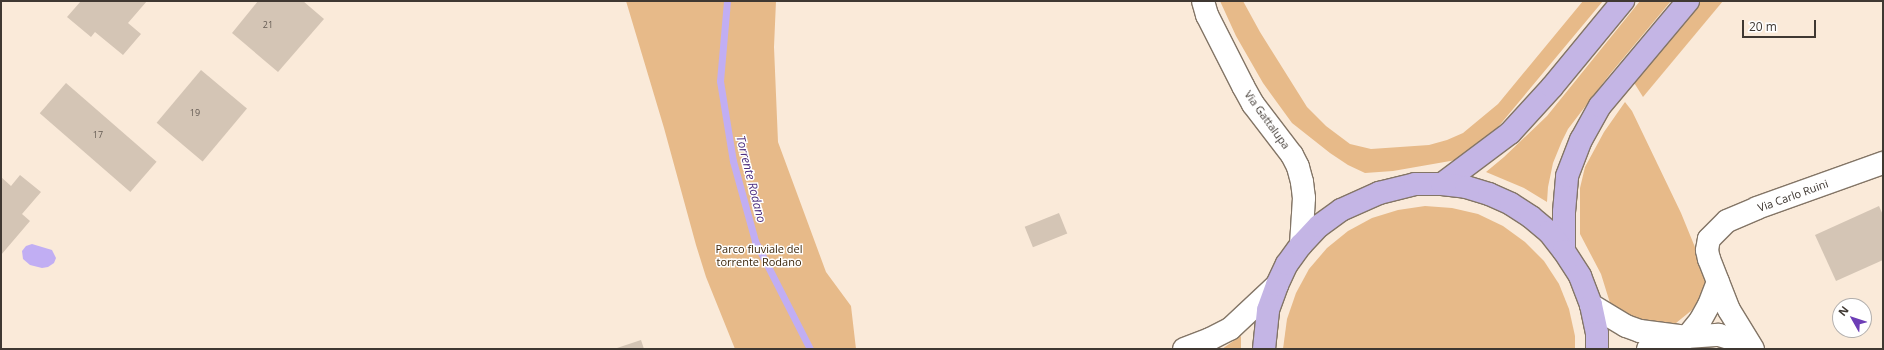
<!DOCTYPE html>
<html>
<head>
<meta charset="utf-8">
<style>
	body { margin:0 }
	#map { position:relative; width:1884px; height:350px; overflow:hidden; background:#faead9; font-family:"Open Sans",sans-serif }
	div>[style] { position:absolute }
	.green>* { inset:0; background:#e7ba89 }
	.water>* { inset:0; background:#c1aef3 }
	.stream>* { height:7px; margin:-3.5px; padding:0 3.5px; transform-origin:3.5px; border-radius:3.5px; background:#c1aef3 }
	.building>* { inset:0; background:#d4c5b5; transform-origin:0 0 }
	.roads { filter:drop-shadow(1px 0 #837566) drop-shadow(-1px 0 #837566) drop-shadow(0 1px #837566) drop-shadow(0 -1px #837566) }
	.minor>* { height:22px; margin:-11px; padding:0 11px; transform-origin:11px; border-radius:11px; background:#fff }
	.secondary>* { height:22px; margin:-11px; padding:0 11px; transform-origin:11px; border-radius:11px; background:#fff }
	.primary>* { height:22px; margin:-11px; padding:0 11px; transform-origin:11px; border-radius:11px; background:#c4b5e5 }
	span { translate:-50% -50%; white-space:nowrap; text-align:center; line-height:1.15; -webkit-text-stroke:3px #fff; paint-order:stroke }
	.number-label { font-size:9px; color:#645b53 }
	.number-label span { -webkit-text-stroke-width:0 }
	.street-label { font-size:11px; color:#3f3832 }
	.park-label { font-size:11px; color:#3b250a }
	.water-label { font-size:12px; color:#4d2f7f; font-style:italic }
	.frame { position:absolute; inset:0; border:2px solid #3f3832; pointer-events:none }
	.north { position:absolute; left:1832px; top:298px; width:40px; height:40px; box-sizing:border-box; background:#fff; border:1px solid #b2afad; border-radius:50%; rotate:309deg; font-size:11px; font-weight:700; line-height:16px; text-align:center; color:#3f3832 }
	.north::after { content:''; display:block; margin:auto; width:14px; height:18px; background:#6d3eb6; clip-path:polygon(50% 0,100% 100%,50% 72%,0 100%) }
	.scale { position:absolute; left:1742px; top:20px; width:74px; height:18px; box-sizing:border-box; border:2px solid #3f3832; border-top:0; padding-left:5px; font-size:12px; line-height:14px; white-space:nowrap; color:#3f3832; -webkit-text-stroke:3px #fff; paint-order:stroke }
</style>
</head>
<body>
<div id="map">
	<div class="green">
		<div style="clip-path:polygon(626px 1px,776px 1px,774px 47px,778px 142px,826px 272px,851px 306px,856px 349px,735px 349px,706px 277px,696px 245px,664px 128px)"></div>
		<div style="clip-path:polygon(1220px 1px,1243px 1px,1260px 32px,1307px 107px,1326px 126px,1350px 144px,1371px 149px,1429px 145px,1447px 140px,1463px 133px,1498px 104px,1583px 1px,1603px 1px,1488px 139px,1456px 160px,1393px 171px,1365px 173px,1348px 165px,1330px 153px,1292px 123px,1263px 83px,1236px 36px)"></div>
		<div style="clip-path:polygon(1640px 1px,1671px 1px,1610px 74px,1568px 129px,1562px 141px,1553px 163px,1548px 187px,1547px 202px,1524px 188px,1486px 172px,1504px 157px,1547px 116px)"></div>
		<div style="clip-path:polygon(1700px 1px,1723px 1px,1643px 97px,1633px 81px)"></div>
		<div style="clip-path:polygon(1625px 102px,1632px 111px,1681px 213px,1708px 279px,1704px 291px,1692px 310px,1676px 323px,1645px 323px,1621px 311px,1610px 303px,1601px 274px,1580px 234px,1580px 188px,1585px 167px,1604px 132px)"></div>
		<div style="clip-path:polygon(1425px 206px,1452px 208px,1478px 214px,1503px 226px,1525px 242px,1544px 261px,1559px 284px,1569px 309px,1575px 336px,1575px 349px,1283px 349px,1287px 319px,1296px 293px,1309px 269px,1327px 248px,1348px 231px,1372px 218px,1398px 210px)"></div>
		<div style="clip-path:polygon(1241px 336px,1241px 349px,1222px 349px,1239px 337px)"></div>
	</div>
	<div class="water">
		<div style="clip-path:polygon(32px 244px,52px 250px,56px 258px,54px 263px,48px 267px,42px 268px,30px 265px,23px 259px,22px 251px,26px 246px)"></div>
	</div>
	<div class="stream">
		<div style="left:727px;top:1px;width:80px;rotate:95deg"></div>
		<div style="left:720px;top:81px;width:81px;rotate:80.8deg"></div>
		<div style="left:733px;top:161px;width:83px;rotate:74.6deg"></div>
		<div style="left:755px;top:241px;width:121px;rotate:63deg"></div>
	</div>
	<div class="building">
		<div style="clip-path:polygon(81px 1px,147px 1px,128px 23px,141px 34px,123px 55px,95px 32px,91px 37px,67px 17px)"></div>
		<div style="clip-path:polygon(258px 1px,303px 1px,324px 19px,278px 72px,232px 33px)"></div>
		<div style="left:201px;top:70px;width:60px;height:69px;rotate:40deg"></div>
		<div style="left:66px;top:83px;width:120px;height:40px;rotate:41deg"></div>
		<div style="clip-path:polygon(20px 175px,41px 192px,22px 214px,30px 221px,1px 255px,1px 177px,11px 186px)"></div>
		<div style="clip-path:polygon(1879px 206px,1883px 215px,1883px 260px,1836px 281px,1815px 235px)"></div>
		<div style="left:1059px;top:213px;width:22px;height:37px;rotate:68deg"></div>
		<div style="clip-path:polygon(641px 340px,644px 349px,614px 349px)"></div>
	</div>
	<div class="roads">
		<div class="minor">
			<div style="left:1203px;top:1px;width:15px;rotate:74deg"></div>
			<div style="left:1207px;top:15px;width:80px;rotate:63.1deg"></div>
			<div style="left:1243px;top:86px;width:21px;rotate:61deg"></div>
			<div style="left:1253px;top:104px;width:64px;rotate:52.6deg"></div>
			<div style="left:1292px;top:155px;width:13px;rotate:63deg"></div>
			<div style="left:1298px;top:167px;width:16px;rotate:75deg"></div>
			<div style="left:1302px;top:182px;width:16px;rotate:83deg"></div>
			<div style="left:1304px;top:198px;width:47px;rotate:93.7deg"></div>
			<div style="left:1591px;top:305px;width:41px;rotate:31deg"></div>
			<div style="left:1626px;top:326px;width:15px;rotate:20deg"></div>
			<div style="left:1640px;top:331px;width:47px;rotate:7.3deg"></div>
			<div style="left:1687px;top:337px;width:32px;rotate:-4deg"></div>
			<div style="left:1719px;top:335px;width:31px;rotate:17deg"></div>
			<div style="left:1648px;top:349px;width:41px;rotate:-17.1deg"></div>
			<div style="left:1687px;top:337px;width:21px;rotate:-51deg"></div>
			<div style="left:1700px;top:321px;width:18px;rotate:-61deg"></div>
			<div style="left:1709px;top:305px;width:25px;rotate:-69deg"></div>
			<div style="left:1753px;top:349px;width:46px;rotate:-121.6deg"></div>
			<div style="left:1729px;top:310px;width:55px;rotate:-111.4deg"></div>
			<div style="left:1709px;top:259px;width:9px;rotate:-103deg"></div>
			<div style="left:1707px;top:250px;width:11px;rotate:-80deg"></div>
			<div style="left:1709px;top:239px;width:25px;rotate:-45deg"></div>
			<div style="left:1727px;top:221px;width:33px;rotate:-23deg"></div>
			<div style="left:1757px;top:208px;width:134px;rotate:-19.7deg"></div>
		</div>
		<div class="secondary">
			<div style="left:1184px;top:349px;width:28px;rotate:-21deg"></div>
			<div style="left:1210px;top:339px;width:22px;rotate:-27deg"></div>
			<div style="left:1230px;top:329px;width:64px;rotate:-43.1deg"></div>
		</div>
		<div class="primary">
			<div style="left:1442px;top:184px;width:85px;rotate:-36.9deg"></div>
			<div style="left:1510px;top:133px;width:62px;rotate:-47.6deg"></div>
			<div style="left:1552px;top:87px;width:112px;rotate:-50.5deg"></div>
			<div style="left:1564px;top:251px;width:39px;rotate:-90deg"></div>
			<div style="left:1564px;top:212px;width:36px;rotate:-85deg"></div>
			<div style="left:1567px;top:176px;width:39px;rotate:-69deg"></div>
			<div style="left:1581px;top:140px;width:39px;rotate:-61deg"></div>
			<div style="left:1600px;top:106px;width:137px;rotate:-50deg"></div>
			<div style="left:1264px;top:349px;width:39px;rotate:-84deg"></div>
			<div style="left:1268px;top:310px;width:27px;rotate:-70deg"></div>
			<div style="left:1277px;top:285px;width:23px;rotate:-65deg"></div>
			<div style="left:1287px;top:264px;width:24px;rotate:-54deg"></div>
			<div style="left:1301px;top:245px;width:26px;rotate:-47deg"></div>
			<div style="left:1319px;top:226px;width:27px;rotate:-36deg"></div>
			<div style="left:1341px;top:210px;width:42px;rotate:-24.1deg"></div>
			<div style="left:1379px;top:193px;width:37px;rotate:-14deg"></div>
			<div style="left:1415px;top:184px;width:27px"></div>
			<div style="left:1442px;top:184px;width:24px;rotate:7deg"></div>
			<div style="left:1466px;top:187px;width:24px;rotate:17deg"></div>
			<div style="left:1489px;top:194px;width:24px;rotate:24deg"></div>
			<div style="left:1511px;top:204px;width:24px;rotate:33deg"></div>
			<div style="left:1531px;top:217px;width:23px;rotate:40deg"></div>
			<div style="left:1549px;top:232px;width:24px;rotate:52deg"></div>
			<div style="left:1564px;top:251px;width:30px;rotate:57deg"></div>
			<div style="left:1580px;top:276px;width:31px;rotate:69deg"></div>
			<div style="left:1591px;top:305px;width:29px;rotate:78deg"></div>
			<div style="left:1597px;top:333px;width:16px;rotate:90deg"></div>
		</div>
	</div>
	<div class="number-label">
		<span style="left:268px;top:25px">21</span>
		<span style="left:195px;top:113px">19</span>
		<span style="left:98px;top:135px">17</span>
	</div>
	<div class="street-label">
		<span style="left:1267px;top:120px;rotate:54deg">Via Gattalupa</span>
		<span style="left:1793px;top:196px;rotate:-20deg">Via Carlo Ruini</span>
	</div>
	<div class="park-label">
		<span style="left:759px;top:256px">Parco fluviale del<br>torrente Rodano</span>
	</div>
	<div class="water-label">
		<span style="left:751px;top:179px;rotate:76deg">Torrente Rodano</span>
	</div>
	<div class="frame"></div>
	<div class="north">N</div>
	<div class="scale">20 m</div>
</div>
</body>
</html>
